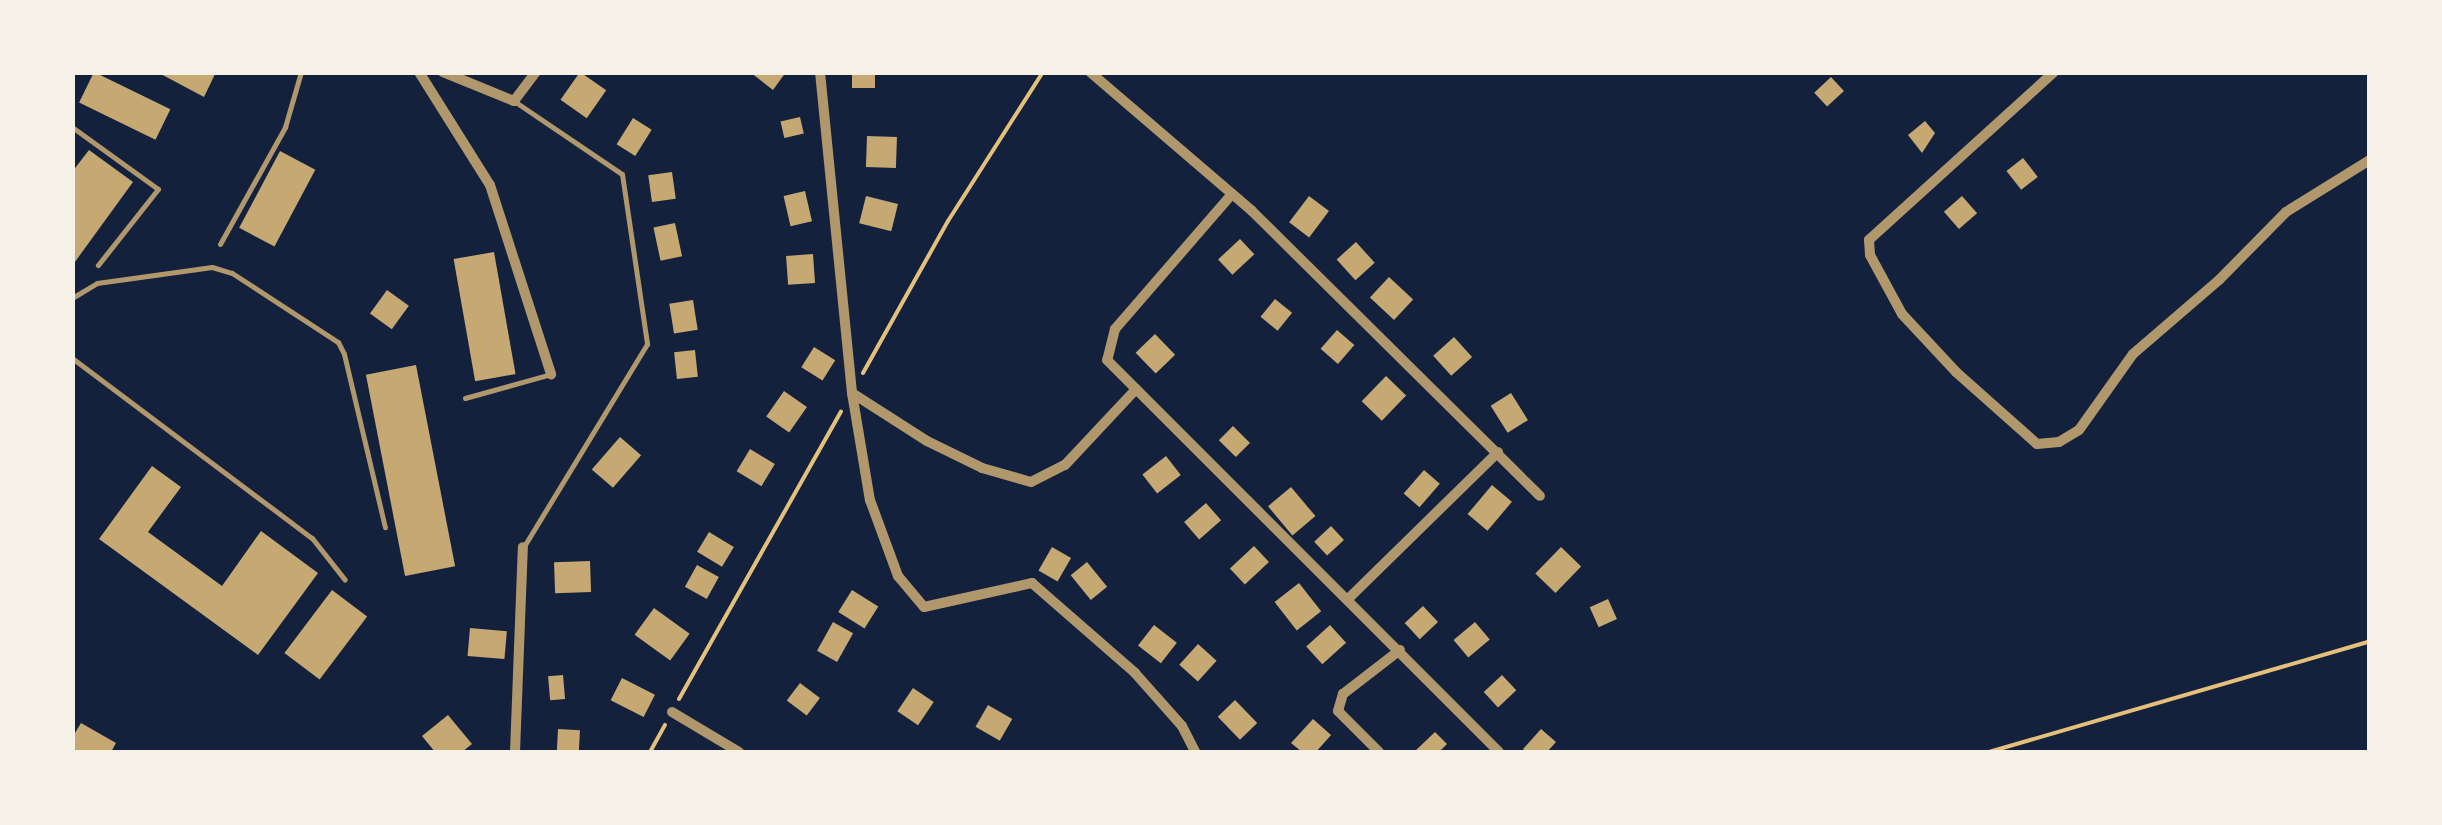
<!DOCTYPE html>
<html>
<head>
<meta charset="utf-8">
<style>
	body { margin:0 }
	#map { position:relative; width:2442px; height:825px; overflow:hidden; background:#14213d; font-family:Commissioner,sans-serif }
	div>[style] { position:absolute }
	.building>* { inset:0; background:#c6a872; transform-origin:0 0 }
	.path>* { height:4px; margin:-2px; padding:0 2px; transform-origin:2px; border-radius:2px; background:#e5c07b }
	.service>* { height:5px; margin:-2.5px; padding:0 2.5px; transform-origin:2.5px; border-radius:2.5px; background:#b1986c }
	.minor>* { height:10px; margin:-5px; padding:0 5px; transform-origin:5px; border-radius:5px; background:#b1986c }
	span { translate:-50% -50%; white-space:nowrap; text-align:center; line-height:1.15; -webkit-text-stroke:9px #f6f1e7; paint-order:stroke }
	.frame { position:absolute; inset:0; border:75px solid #f6f1e7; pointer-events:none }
</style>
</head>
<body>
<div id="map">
	<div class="building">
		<div style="left:94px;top:72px;width:85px;height:34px;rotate:26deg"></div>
		<div style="clip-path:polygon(157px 72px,216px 72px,204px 97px)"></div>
		<div style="left:580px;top:72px;width:32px;height:34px;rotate:35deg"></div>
		<div style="clip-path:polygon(750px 72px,786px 72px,773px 90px)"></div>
		<div style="left:852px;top:72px;width:23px;height:16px"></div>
		<div style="left:1831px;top:77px;width:19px;height:23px;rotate:47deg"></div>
		<div style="left:800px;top:117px;width:17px;height:20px;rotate:77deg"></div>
		<div style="left:633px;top:118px;width:22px;height:31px;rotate:32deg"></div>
		<div style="clip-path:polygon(1925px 121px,1935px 133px,1922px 153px,1908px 135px)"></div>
		<div style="left:867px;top:136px;width:30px;height:31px;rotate:2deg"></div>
		<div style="clip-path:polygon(89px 150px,133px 182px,72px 266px,72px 172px)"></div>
		<div style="left:280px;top:151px;width:40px;height:87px;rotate:28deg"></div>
		<div style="left:2023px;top:158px;width:24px;height:21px;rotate:52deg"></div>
		<div style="left:672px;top:172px;width:27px;height:24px;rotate:82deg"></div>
		<div style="left:805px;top:191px;width:31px;height:22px;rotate:77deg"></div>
		<div style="left:866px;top:196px;width:33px;height:28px;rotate:14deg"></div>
		<div style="left:1309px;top:196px;width:25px;height:33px;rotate:37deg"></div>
		<div style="left:1962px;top:196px;width:23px;height:24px;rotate:49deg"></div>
		<div style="left:675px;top:223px;width:34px;height:22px;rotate:78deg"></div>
		<div style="left:1240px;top:239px;width:21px;height:30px;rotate:47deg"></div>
		<div style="left:1356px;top:242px;width:28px;height:26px;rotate:48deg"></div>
		<div style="left:494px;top:252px;width:124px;height:41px;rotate:80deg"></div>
		<div style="left:813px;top:254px;width:29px;height:27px;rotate:86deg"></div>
		<div style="left:1389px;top:277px;width:33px;height:28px;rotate:43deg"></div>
		<div style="left:387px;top:290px;width:27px;height:29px;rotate:36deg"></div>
		<div style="left:1275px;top:299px;width:22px;height:23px;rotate:39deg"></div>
		<div style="left:693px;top:300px;width:30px;height:24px;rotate:81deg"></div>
		<div style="left:1337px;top:330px;width:23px;height:25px;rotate:41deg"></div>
		<div style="left:1155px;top:334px;width:29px;height:27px;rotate:46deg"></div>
		<div style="left:1454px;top:337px;width:27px;height:28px;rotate:48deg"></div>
		<div style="left:814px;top:347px;width:25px;height:24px;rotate:32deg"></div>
		<div style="left:695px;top:350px;width:27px;height:21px;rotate:84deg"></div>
		<div style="left:416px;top:365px;width:205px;height:51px;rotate:79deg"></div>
		<div style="left:1386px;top:376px;width:28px;height:35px;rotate:44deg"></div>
		<div style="left:784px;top:391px;width:28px;height:31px;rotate:35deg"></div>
		<div style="left:1511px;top:393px;width:32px;height:24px;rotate:58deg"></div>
		<div style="left:1233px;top:426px;width:24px;height:20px;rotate:45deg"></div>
		<div style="left:620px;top:437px;width:28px;height:43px;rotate:41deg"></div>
		<div style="left:750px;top:449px;width:29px;height:26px;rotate:31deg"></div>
		<div style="left:1166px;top:456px;width:24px;height:30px;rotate:52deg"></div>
		<div style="clip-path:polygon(152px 466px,181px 487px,148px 532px,222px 586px,261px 531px,318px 573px,258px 655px,99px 539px)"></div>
		<div style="left:1424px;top:470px;width:21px;height:31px;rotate:41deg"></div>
		<div style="left:1492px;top:485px;width:26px;height:38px;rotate:40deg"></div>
		<div style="left:1291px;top:487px;width:38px;height:30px;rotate:50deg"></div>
		<div style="left:1206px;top:503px;width:23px;height:29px;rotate:49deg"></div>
		<div style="left:1331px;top:526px;width:19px;height:23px;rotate:47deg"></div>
		<div style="left:709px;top:532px;width:29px;height:23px;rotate:31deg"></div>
		<div style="left:1254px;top:546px;width:22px;height:33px;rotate:47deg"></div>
		<div style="left:1052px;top:547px;width:22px;height:27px;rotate:30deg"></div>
		<div style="left:1561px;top:547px;width:28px;height:37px;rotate:44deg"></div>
		<div style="left:590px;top:561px;width:31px;height:36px;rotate:88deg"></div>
		<div style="left:1087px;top:562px;width:32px;height:21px;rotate:51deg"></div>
		<div style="left:697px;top:565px;width:25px;height:25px;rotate:29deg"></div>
		<div style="left:1299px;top:583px;width:36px;height:31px;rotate:52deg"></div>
		<div style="left:332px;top:590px;width:44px;height:79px;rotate:37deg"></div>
		<div style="left:852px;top:590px;width:31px;height:26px;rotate:32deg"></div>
		<div style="left:1608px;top:599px;width:22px;height:20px;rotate:66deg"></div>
		<div style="left:1423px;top:606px;width:22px;height:25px;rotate:47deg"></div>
		<div style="left:654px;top:608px;width:44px;height:33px;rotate:36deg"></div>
		<div style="left:833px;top:622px;width:23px;height:33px;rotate:29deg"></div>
		<div style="left:1475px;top:622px;width:23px;height:28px;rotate:50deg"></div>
		<div style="left:1154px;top:625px;width:29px;height:26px;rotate:38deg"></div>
		<div style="left:1330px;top:625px;width:24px;height:32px;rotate:48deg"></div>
		<div style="left:470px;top:628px;width:37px;height:28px;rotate:5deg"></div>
		<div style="left:1198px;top:644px;width:25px;height:28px;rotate:42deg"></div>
		<div style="left:563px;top:675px;width:24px;height:15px;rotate:85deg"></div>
		<div style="left:1502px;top:675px;width:21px;height:25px;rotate:47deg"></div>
		<div style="left:622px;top:678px;width:37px;height:25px;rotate:27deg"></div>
		<div style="left:800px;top:683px;width:25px;height:22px;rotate:37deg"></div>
		<div style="left:913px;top:688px;width:25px;height:28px;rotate:34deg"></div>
		<div style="left:1235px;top:700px;width:32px;height:24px;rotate:46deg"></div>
		<div style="left:988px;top:705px;width:28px;height:25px;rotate:30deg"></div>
		<div style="clip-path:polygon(448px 715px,472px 744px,462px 752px,435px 752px,422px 736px)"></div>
		<div style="clip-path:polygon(1313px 719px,1331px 735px,1316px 752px,1302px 752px,1291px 743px)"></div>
		<div style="clip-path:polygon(81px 723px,116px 743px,111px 752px,72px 752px,72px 738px)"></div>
		<div style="left:558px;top:729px;width:22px;height:23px;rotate:3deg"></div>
		<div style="clip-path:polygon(1541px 729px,1556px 742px,1547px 752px,1527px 752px,1523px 749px)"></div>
		<div style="clip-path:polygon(1435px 732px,1447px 744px,1439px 752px,1414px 752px)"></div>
	</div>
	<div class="path">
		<div style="left:863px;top:373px;width:174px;rotate:-60.8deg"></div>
		<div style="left:948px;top:221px;width:177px;rotate:-57.5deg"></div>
		<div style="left:679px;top:699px;width:330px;rotate:-60.6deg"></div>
		<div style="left:650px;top:752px;width:31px;rotate:-61deg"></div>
		<div style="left:1989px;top:752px;width:397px;rotate:-16.2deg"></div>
	</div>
	<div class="service">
		<div style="left:514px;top:101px;width:130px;rotate:34.1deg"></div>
		<div style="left:622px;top:174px;width:172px;rotate:81.6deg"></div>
		<div style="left:647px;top:344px;width:235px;rotate:121.3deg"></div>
		<div style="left:72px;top:127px;width:106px;rotate:35.8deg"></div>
		<div style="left:158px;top:189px;width:97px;rotate:128.3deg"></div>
		<div style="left:220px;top:244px;width:134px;rotate:-60.9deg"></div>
		<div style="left:285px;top:127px;width:57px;rotate:-73.8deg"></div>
		<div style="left:72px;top:298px;width:29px;rotate:-31deg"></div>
		<div style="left:97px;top:283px;width:116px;rotate:-7.9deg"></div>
		<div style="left:212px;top:267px;width:21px;rotate:17deg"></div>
		<div style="left:232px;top:273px;width:126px;rotate:33.1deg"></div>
		<div style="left:338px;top:342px;width:13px;rotate:63deg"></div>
		<div style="left:344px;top:354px;width:178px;rotate:76.7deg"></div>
		<div style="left:72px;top:358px;width:300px;rotate:36.9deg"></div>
		<div style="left:312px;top:538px;width:53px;rotate:51.8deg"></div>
		<div style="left:465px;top:398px;width:89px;rotate:-15.6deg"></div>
	</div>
	<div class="minor">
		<div style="left:419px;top:72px;width:133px;rotate:57.9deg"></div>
		<div style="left:490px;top:185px;width:199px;rotate:72.1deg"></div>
		<div style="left:443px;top:72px;width:77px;rotate:22.2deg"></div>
		<div style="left:514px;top:101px;width:36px;rotate:-53deg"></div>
		<div style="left:820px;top:72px;width:323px;rotate:84.3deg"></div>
		<div style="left:852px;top:393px;width:109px;rotate:80.5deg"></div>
		<div style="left:870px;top:500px;width:81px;rotate:69.8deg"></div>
		<div style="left:898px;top:576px;width:40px;rotate:50deg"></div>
		<div style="left:924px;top:607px;width:111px;rotate:-12.5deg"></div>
		<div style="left:1032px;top:583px;width:137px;rotate:41.1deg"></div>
		<div style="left:1135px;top:673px;width:71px;rotate:48.4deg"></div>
		<div style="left:1182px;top:726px;width:29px;rotate:63deg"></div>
		<div style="left:1090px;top:72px;width:213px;rotate:40.6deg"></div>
		<div style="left:1252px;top:211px;width:405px;rotate:44.7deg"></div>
		<div style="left:2054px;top:72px;width:250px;rotate:137.8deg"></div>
		<div style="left:1869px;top:240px;width:15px;rotate:86deg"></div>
		<div style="left:1870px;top:255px;width:67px;rotate:61.5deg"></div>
		<div style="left:1902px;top:314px;width:79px;rotate:47deg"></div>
		<div style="left:1956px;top:372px;width:108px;rotate:41.6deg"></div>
		<div style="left:2037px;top:444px;width:22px;rotate:-5deg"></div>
		<div style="left:2059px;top:442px;width:23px;rotate:-31deg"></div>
		<div style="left:2079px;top:430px;width:93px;rotate:-54.6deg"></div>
		<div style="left:2133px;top:354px;width:113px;rotate:-40.7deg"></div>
		<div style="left:2219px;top:280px;width:95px;rotate:-45.4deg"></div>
		<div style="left:2286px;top:212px;width:99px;rotate:-31.8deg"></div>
		<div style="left:1232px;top:194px;width:179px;rotate:130.9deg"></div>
		<div style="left:1115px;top:329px;width:32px;rotate:104deg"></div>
		<div style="left:1107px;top:360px;width:554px;rotate:45deg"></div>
		<div style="left:852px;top:393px;width:89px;rotate:32.6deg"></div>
		<div style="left:927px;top:441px;width:61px;rotate:26.1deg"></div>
		<div style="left:982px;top:468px;width:51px;rotate:15.9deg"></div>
		<div style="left:1031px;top:482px;width:38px;rotate:-27deg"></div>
		<div style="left:1065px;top:465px;width:104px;rotate:-46.9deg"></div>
		<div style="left:1348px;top:599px;width:210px;rotate:-44.4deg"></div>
		<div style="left:672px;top:712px;width:78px;rotate:30.8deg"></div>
		<div style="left:515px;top:752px;width:205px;rotate:-87.8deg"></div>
		<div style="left:1379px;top:752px;width:58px;rotate:-135deg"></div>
		<div style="left:1338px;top:711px;width:18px;rotate:-74deg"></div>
		<div style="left:1343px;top:694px;width:72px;rotate:-37.7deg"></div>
	</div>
	<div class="frame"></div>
</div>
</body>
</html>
